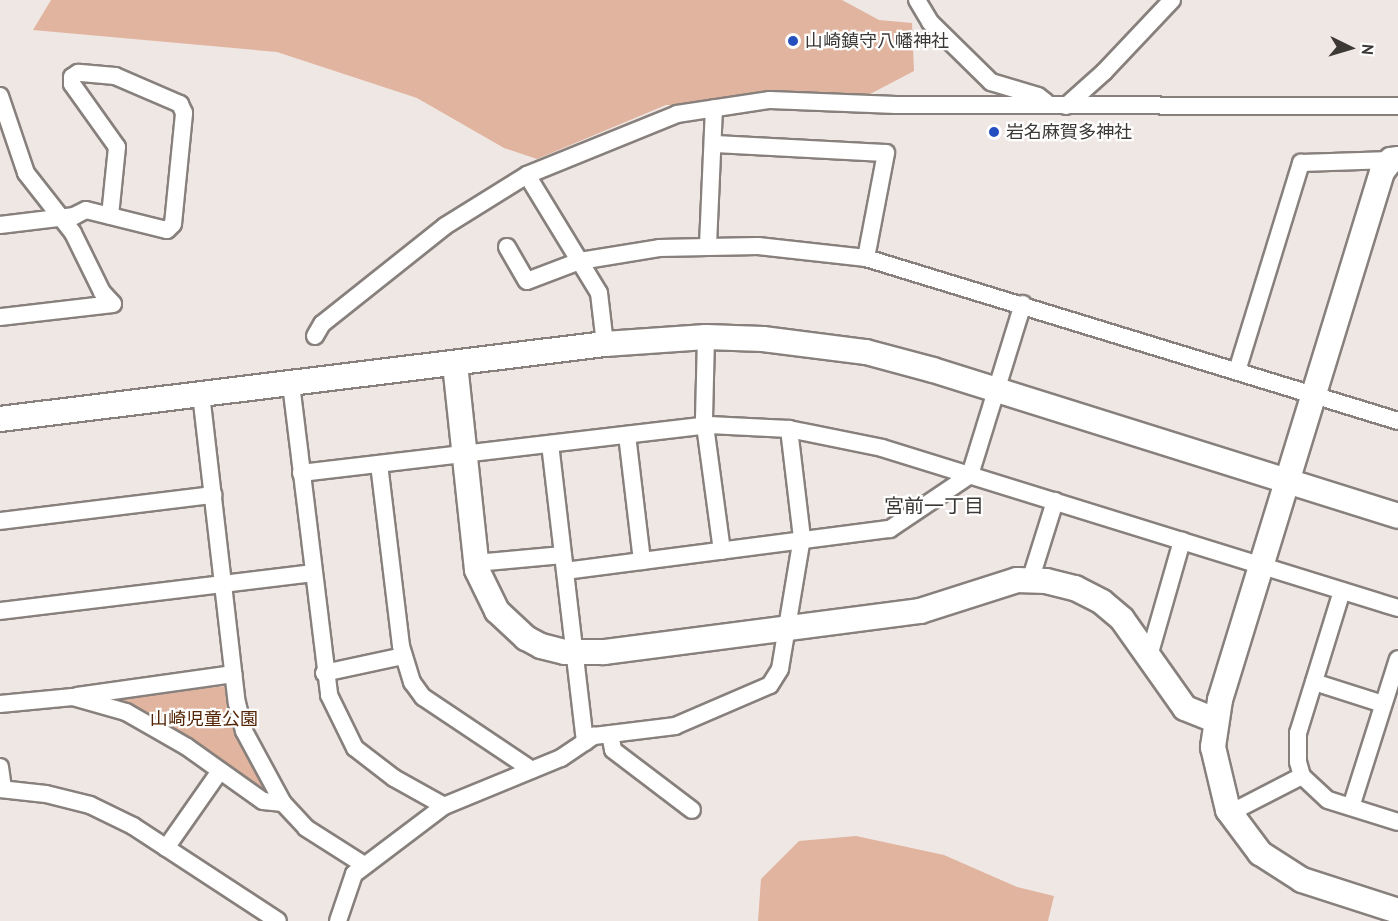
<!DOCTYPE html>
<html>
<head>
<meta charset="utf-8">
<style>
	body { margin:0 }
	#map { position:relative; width:1398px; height:921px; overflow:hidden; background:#efe7e3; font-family:"PT Sans","Noto Sans JP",sans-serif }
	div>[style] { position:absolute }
	.green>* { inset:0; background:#e0b49e }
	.roads { filter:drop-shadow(2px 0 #87807c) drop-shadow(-2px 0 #87807c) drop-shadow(0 2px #87807c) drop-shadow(0 -2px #87807c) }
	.street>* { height:16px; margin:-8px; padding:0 8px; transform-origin:8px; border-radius:8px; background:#fff }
	.secondary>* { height:24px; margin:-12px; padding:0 12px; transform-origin:12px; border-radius:12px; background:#fff }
	.dots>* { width:16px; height:16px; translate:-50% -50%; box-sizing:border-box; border:3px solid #fff; border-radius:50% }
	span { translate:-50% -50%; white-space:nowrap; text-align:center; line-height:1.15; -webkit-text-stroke:4.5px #fff; paint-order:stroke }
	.poi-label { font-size:18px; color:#3b3836 }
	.left { translate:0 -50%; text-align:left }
	.park-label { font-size:18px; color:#542406 }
	.neighbourhood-label { font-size:20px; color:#3b3836 }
	.north { position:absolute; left:1320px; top:18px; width:60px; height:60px; -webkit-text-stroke:4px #fff; paint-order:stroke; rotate:95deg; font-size:16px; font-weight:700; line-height:24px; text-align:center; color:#3b3836 }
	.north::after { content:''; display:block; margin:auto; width:21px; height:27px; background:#3b3836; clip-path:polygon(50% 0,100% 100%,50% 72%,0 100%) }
</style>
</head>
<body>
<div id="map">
	<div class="green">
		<div style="clip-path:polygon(51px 0,842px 0,879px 20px,912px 23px,914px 71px,851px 104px,666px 105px,537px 159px,504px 148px,417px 98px,277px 52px,33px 30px)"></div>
		<div style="clip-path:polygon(228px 686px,244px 751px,266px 792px,264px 795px,105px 697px)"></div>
		<div style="clip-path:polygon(856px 836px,944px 855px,1017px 887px,1054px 896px,1048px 921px,758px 921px,761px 879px,799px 841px)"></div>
	</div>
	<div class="roads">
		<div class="street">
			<div style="left:917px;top:0;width:26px;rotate:59deg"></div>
			<div style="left:930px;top:22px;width:86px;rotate:44.5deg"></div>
			<div style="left:991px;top:82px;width:49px;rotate:16.6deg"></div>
			<div style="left:1038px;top:96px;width:10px;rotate:37deg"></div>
			<div style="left:0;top:96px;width:81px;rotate:71.3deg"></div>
			<div style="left:26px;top:173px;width:76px;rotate:51.9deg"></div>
			<div style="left:73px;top:233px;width:66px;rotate:63.8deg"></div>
			<div style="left:102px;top:292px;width:16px;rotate:47deg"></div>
			<div style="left:113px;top:304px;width:114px;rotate:173.4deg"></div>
			<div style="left:1066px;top:106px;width:51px;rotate:-41.8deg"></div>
			<div style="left:1104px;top:72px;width:99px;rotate:-46.6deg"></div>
			<div style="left:714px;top:144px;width:172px;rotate:3deg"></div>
			<div style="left:886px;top:153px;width:107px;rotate:100.8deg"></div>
			<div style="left:527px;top:175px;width:162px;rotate:-22.1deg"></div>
			<div style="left:677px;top:114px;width:94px;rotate:-8.6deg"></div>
			<div style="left:770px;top:100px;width:126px;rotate:2.3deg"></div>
			<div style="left:896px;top:105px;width:502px;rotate:0.11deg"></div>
			<div style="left:0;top:225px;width:75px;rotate:-6.9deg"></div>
			<div style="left:74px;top:216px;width:13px;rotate:-27deg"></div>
			<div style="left:86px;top:210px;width:83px;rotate:13.9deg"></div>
			<div style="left:167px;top:230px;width:8px;rotate:-45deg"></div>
			<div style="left:173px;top:224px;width:112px;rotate:-84.3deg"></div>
			<div style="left:184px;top:113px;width:10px;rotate:-114deg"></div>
			<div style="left:180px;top:104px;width:71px;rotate:-156.7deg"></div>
			<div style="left:115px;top:76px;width:37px;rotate:-175deg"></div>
			<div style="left:78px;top:73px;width:7px;rotate:146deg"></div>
			<div style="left:72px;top:77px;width:7px;rotate:90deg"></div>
			<div style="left:72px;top:84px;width:77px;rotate:54.5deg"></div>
			<div style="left:117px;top:147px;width:69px;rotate:95.8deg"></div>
			<div style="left:708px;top:245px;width:137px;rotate:-87.5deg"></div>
			<div style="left:507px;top:247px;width:39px;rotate:60deg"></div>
			<div style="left:527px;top:281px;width:57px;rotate:-20.7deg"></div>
			<div style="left:580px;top:261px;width:80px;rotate:-9.3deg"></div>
			<div style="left:659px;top:248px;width:99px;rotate:-1.2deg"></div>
			<div style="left:758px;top:246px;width:109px;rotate:6.3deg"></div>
			<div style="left:866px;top:258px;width:556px;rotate:17.03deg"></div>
			<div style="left:315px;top:336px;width:14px;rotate:-60deg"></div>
			<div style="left:322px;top:324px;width:157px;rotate:-38.5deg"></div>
			<div style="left:445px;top:226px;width:97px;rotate:-31.9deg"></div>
			<div style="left:527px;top:175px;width:138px;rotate:58.6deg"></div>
			<div style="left:599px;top:293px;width:51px;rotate:83.3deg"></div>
			<div style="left:706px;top:337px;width:81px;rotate:91.4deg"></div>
			<div style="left:704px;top:418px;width:134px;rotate:82.3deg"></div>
			<div style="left:1237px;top:371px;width:218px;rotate:-72.9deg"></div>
			<div style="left:1301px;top:163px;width:90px;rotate:-1.9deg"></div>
			<div style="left:291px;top:384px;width:313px;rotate:83deg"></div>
			<div style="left:329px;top:695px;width:59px;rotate:63.9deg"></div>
			<div style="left:355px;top:748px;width:49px;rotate:37.6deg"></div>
			<div style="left:394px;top:778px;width:57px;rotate:29.2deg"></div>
			<div style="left:201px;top:394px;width:311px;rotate:83.4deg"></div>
			<div style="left:237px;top:703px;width:29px;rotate:76deg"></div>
			<div style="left:244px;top:731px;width:82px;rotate:61.6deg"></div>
			<div style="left:283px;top:803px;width:34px;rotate:47deg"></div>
			<div style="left:306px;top:828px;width:69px;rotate:32.5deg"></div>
			<div style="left:627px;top:435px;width:127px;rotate:83.2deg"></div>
			<div style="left:550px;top:444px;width:300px;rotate:83.3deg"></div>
			<div style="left:379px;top:464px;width:183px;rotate:83.1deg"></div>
			<div style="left:401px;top:646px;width:38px;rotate:73deg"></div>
			<div style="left:412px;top:682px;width:19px;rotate:54deg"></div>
			<div style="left:423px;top:697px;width:131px;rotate:33.8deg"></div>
			<div style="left:301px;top:473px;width:411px;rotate:-6.7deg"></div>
			<div style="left:709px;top:425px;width:80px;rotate:2.9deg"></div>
			<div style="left:789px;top:429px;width:95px;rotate:11.5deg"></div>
			<div style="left:882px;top:448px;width:540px;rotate:17.23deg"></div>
			<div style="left:0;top:521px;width:215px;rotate:-7deg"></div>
			<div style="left:476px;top:563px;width:87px;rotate:-5.3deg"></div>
			<div style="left:565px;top:571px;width:328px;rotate:-7.4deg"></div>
			<div style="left:890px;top:529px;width:97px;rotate:-34deg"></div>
			<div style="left:970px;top:475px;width:179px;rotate:-72.8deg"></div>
			<div style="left:1030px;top:581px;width:84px;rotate:-72.6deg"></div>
			<div style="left:1342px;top:591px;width:149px;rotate:107.2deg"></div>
			<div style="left:1298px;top:733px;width:29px;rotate:90deg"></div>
			<div style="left:1298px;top:762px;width:15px;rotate:74deg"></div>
			<div style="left:1302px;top:776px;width:35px;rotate:43deg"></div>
			<div style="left:1328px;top:800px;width:73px;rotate:17.4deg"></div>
			<div style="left:0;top:611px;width:314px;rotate:-6.9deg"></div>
			<div style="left:1149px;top:656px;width:120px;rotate:-74deg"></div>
			<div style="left:324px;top:673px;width:81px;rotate:-12.1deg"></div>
			<div style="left:1314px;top:682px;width:72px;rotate:17.7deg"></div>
			<div style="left:77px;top:696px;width:158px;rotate:-8deg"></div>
			<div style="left:0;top:704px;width:73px;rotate:-5.5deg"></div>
			<div style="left:73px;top:697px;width:55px;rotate:15.8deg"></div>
			<div style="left:126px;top:712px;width:70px;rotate:29.8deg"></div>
			<div style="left:187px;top:747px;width:93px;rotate:35.4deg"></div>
			<div style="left:263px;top:801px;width:20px;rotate:6deg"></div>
			<div style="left:610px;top:734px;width:16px;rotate:79deg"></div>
			<div style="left:613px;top:750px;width:99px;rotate:37.2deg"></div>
			<div style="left:0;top:767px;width:22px;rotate:82deg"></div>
			<div style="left:0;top:789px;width:46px;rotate:6.2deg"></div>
			<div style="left:46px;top:794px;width:45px;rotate:14deg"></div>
			<div style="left:90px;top:805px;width:48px;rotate:26deg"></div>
			<div style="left:133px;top:826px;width:173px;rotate:33.2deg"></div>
			<div style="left:1351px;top:807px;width:155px;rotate:-72.4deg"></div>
			<div style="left:1230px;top:813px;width:81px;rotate:-27.2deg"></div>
			<div style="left:166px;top:848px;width:94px;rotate:-55deg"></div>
			<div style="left:338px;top:921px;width:50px;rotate:-71.2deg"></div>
			<div style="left:354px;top:874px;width:113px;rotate:-37.1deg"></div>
			<div style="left:444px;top:806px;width:126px;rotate:-22.3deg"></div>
			<div style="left:561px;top:758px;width:40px;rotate:-34deg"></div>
			<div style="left:594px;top:736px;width:82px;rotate:-7deg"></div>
			<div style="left:675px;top:726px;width:103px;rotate:-23.3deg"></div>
			<div style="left:770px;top:685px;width:19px;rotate:-58deg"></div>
			<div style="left:780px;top:669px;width:133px;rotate:-80.5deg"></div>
			<div style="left:802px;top:538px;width:110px;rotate:-96.8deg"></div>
		</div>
		<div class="secondary">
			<div style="left:1398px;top:159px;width:7px;rotate:172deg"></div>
			<div style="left:1391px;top:160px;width:15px;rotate:127deg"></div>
			<div style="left:1382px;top:172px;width:552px;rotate:107.06deg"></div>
			<div style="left:1220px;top:700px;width:48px;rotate:98.5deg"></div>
			<div style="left:1213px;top:747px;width:65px;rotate:76.6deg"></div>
			<div style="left:1228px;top:810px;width:54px;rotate:53.3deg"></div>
			<div style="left:1260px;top:853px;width:50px;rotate:32.7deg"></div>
			<div style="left:1302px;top:880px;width:101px;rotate:17.9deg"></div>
			<div style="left:455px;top:364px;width:207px;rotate:83.9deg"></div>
			<div style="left:477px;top:570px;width:46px;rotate:64deg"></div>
			<div style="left:497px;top:611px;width:40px;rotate:43deg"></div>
			<div style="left:526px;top:638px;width:17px;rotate:28deg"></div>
			<div style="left:541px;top:646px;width:25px;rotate:14deg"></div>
			<div style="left:565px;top:652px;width:39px"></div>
			<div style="left:604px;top:652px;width:319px;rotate:-7.4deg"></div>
			<div style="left:920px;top:611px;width:102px;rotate:-17.7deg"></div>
			<div style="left:1017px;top:580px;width:29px;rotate:2deg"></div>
			<div style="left:1046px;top:581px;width:30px;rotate:14deg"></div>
			<div style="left:1075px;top:588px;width:30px;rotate:27deg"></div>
			<div style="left:1102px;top:602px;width:26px;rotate:40deg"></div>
			<div style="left:1122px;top:619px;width:109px;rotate:54.7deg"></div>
			<div style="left:1185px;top:708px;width:31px;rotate:22deg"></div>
			<div style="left:0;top:419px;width:610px;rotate:-7.07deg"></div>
			<div style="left:605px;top:344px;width:101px;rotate:-4deg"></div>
			<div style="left:706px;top:337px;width:57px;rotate:2deg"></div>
			<div style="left:763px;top:339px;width:104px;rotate:7.2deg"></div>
			<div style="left:866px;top:352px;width:69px;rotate:15deg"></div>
			<div style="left:933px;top:370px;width:487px;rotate:17.4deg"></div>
		</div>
	</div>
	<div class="dots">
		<div style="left:793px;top:41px;background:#254fbe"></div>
		<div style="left:994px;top:132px;background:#254fbe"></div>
	</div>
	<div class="poi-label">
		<span class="left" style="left:805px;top:41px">山崎鎮守八幡神社</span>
		<span class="left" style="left:1006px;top:132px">岩名麻賀多神社</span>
	</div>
	<div class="park-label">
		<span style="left:204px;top:719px">山崎児童公園</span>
	</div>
	<div class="neighbourhood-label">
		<span style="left:934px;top:506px">宮前一丁目</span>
	</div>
	<div class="north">N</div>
</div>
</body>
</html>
